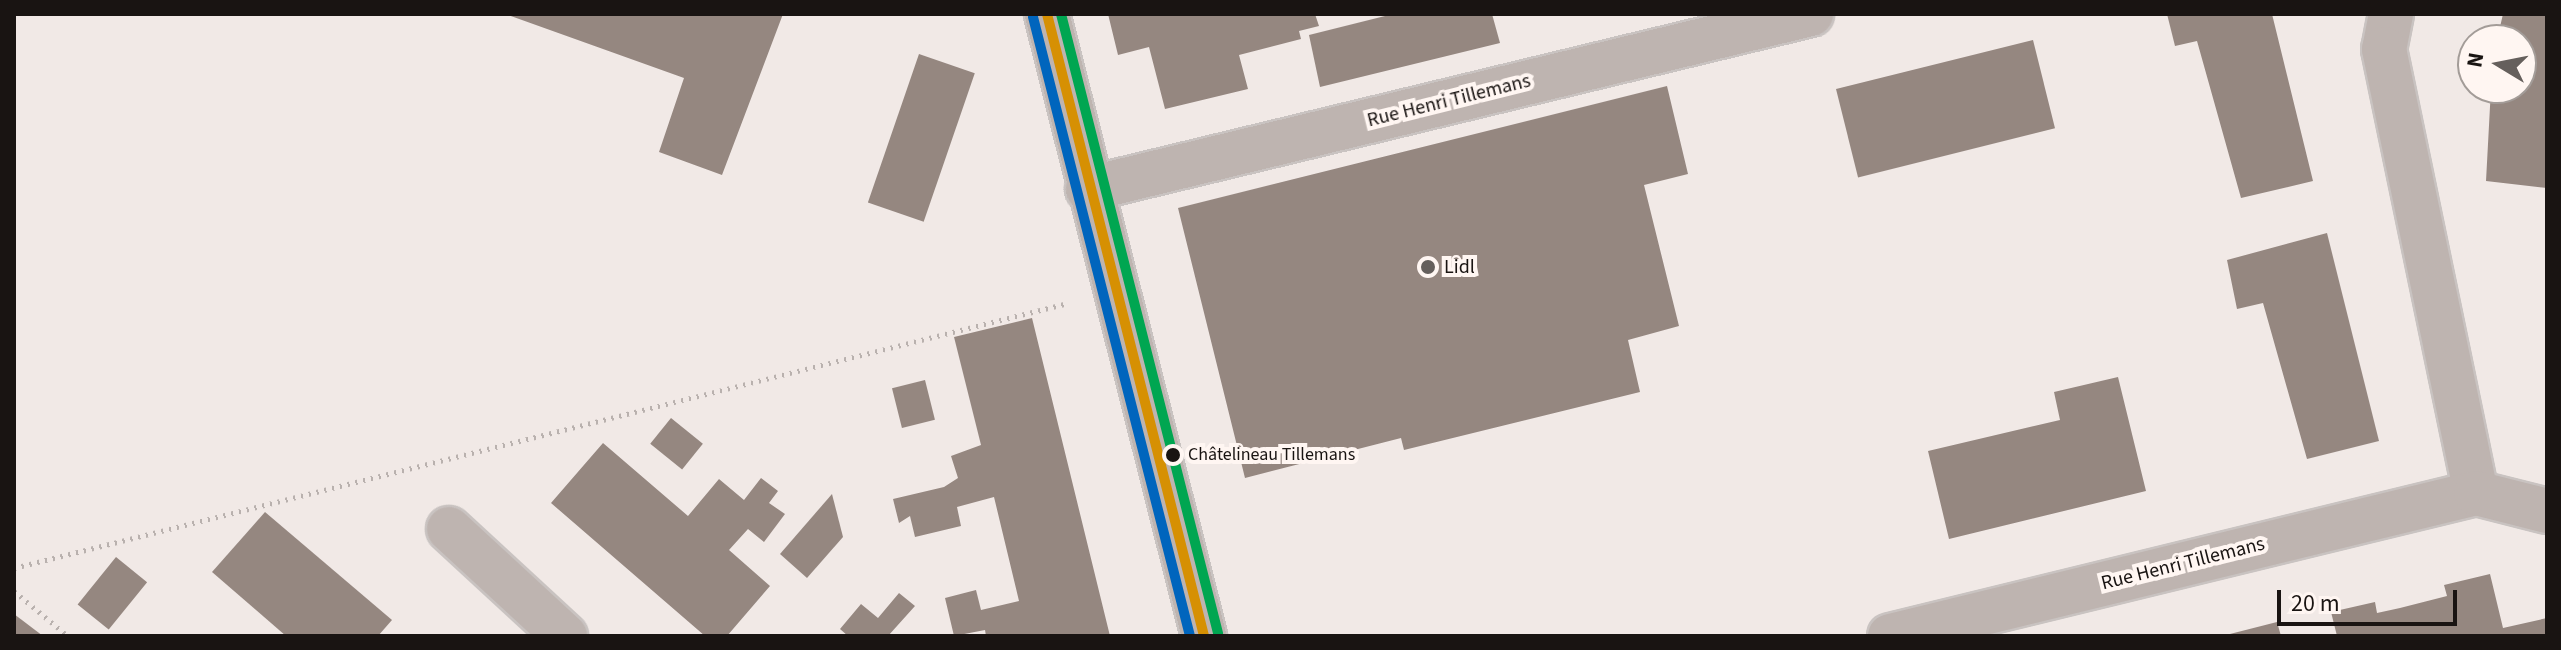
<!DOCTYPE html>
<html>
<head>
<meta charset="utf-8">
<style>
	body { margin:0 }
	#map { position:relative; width:2561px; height:650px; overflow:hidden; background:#f1e9e6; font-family:"Source Sans 3",sans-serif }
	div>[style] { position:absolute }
	.building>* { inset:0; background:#958780; transform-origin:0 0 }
	.path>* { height:5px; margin-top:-2.5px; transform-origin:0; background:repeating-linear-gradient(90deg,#b9b1ae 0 2px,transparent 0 8px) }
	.roads { filter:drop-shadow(2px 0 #c9c3c1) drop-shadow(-2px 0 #c9c3c1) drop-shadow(0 2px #c9c3c1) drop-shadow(0 -2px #c9c3c1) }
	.minor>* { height:44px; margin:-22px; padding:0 22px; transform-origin:22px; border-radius:22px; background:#beb4b0 }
	.bus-1>* { height:10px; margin:-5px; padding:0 5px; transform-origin:5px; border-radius:5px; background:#d69003 }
	.bus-2>* { height:10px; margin:-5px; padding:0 5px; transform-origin:5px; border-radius:5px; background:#0065bd }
	.bus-3>* { height:10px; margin:-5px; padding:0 5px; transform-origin:5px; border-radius:5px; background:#00a651 }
	.dots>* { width:22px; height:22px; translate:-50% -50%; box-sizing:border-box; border:4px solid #fff6f2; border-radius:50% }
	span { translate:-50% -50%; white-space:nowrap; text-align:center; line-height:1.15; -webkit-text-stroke:8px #fff6f2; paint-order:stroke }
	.bus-label { font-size:18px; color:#191412 }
	.left { translate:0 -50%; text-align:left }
	.street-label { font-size:20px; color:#191412 }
	.poi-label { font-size:20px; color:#191412 }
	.frame { position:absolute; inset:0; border:16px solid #191412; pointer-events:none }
	.north { position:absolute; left:2457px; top:24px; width:80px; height:80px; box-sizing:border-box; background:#fff6f2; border:2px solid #a39c98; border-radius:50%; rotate:280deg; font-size:22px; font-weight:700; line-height:32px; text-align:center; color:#191412 }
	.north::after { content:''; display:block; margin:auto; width:28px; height:36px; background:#655f5c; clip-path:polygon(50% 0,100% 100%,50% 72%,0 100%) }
	.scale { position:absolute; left:2277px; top:590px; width:180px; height:36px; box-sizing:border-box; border:4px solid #191412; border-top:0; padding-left:10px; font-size:24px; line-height:28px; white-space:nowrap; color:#191412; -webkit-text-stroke:6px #fff6f2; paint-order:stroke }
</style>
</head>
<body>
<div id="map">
	<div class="building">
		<div style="clip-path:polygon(505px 14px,783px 14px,722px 175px,659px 152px,684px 78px)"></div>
		<div style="clip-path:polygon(1108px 14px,1315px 14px,1319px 26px,1299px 31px,1301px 39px,1239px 55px,1248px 89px,1165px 109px,1149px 47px,1118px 55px)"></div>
		<div style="clip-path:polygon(1393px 14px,1492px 14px,1500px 43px,1320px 87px,1309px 35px)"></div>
		<div style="clip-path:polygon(2167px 14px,2272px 14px,2313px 181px,2241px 198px,2197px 41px,2175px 46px)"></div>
		<div style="clip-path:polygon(2503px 14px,2547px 14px,2547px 188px,2486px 181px,2491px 88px,2521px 88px,2521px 40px,2497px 40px)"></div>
		<div style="left:2033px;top:40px;width:91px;height:203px;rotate:76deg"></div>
		<div style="left:919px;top:54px;width:59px;height:157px;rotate:19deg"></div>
		<div style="clip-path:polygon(1667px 86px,1688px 174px,1644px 185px,1679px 326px,1628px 340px,1640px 392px,1404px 450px,1401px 438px,1245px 478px,1178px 208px)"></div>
		<div style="clip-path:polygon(2327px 233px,2379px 441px,2307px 459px,2263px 303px,2237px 309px,2227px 260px)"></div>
		<div style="clip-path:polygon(1032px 318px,1110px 636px,986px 636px,985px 630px,954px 636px,945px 598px,976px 590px,981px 610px,1019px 601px,994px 497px,957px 507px,961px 526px,915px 537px,910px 516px,899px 523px,893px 499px,944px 487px,958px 478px,951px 456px,981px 445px,954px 337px)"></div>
		<div style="clip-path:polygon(2118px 377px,2146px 491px,1949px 539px,1928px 451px,2060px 420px,2054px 392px)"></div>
		<div style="left:925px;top:380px;width:41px;height:34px;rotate:76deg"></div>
		<div style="left:671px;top:418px;width:41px;height:33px;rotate:39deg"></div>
		<div style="clip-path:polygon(603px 443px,688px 516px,719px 479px,744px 500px,761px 478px,778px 491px,769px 503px,785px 514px,764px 542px,748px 529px,729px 550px,770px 586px,727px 636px,705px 636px,551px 503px)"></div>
		<div style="clip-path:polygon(832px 494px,843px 537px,807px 578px,780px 554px)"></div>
		<div style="clip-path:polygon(265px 512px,392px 620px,378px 636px,286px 636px,212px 572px)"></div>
		<div style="left:116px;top:557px;width:40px;height:61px;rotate:39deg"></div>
		<div style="clip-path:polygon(2490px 574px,2503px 628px,2547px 618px,2547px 636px,2337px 636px,2331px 612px,2375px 602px,2377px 613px,2400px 608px,2447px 596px,2444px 585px)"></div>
		<div style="clip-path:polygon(899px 593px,915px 606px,888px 636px,848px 636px,840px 629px,861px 604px,878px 618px)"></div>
		<div style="clip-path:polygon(14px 614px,43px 636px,14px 636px)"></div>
		<div style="clip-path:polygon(2277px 622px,2281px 636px,2226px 636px,2226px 635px)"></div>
	</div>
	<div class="path">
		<div style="left:14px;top:568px;width:1083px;rotate:-14.11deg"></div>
		<div style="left:14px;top:591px;width:70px;rotate:39.8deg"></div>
	</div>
	<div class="roads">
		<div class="minor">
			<div style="left:1047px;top:14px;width:642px;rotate:75.83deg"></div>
			<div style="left:2391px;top:14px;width:36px;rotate:101deg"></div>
			<div style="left:2384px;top:49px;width:453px;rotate:78.3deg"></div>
			<div style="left:1088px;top:189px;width:744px;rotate:-13.61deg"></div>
			<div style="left:449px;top:529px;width:158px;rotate:42.7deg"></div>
			<div style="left:1890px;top:636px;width:603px;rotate:-13.71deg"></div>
			<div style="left:2476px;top:493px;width:73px;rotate:14.2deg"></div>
		</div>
	</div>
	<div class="bus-1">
		<div style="left:1047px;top:14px;width:642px;rotate:75.83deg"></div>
	</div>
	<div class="bus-2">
		<div style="left:1033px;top:17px;width:639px;rotate:75.77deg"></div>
	</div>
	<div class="bus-3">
		<div style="left:1061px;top:14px;width:639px;rotate:75.77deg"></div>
	</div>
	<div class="dots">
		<div style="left:1428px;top:267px;background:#655f5c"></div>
		<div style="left:1173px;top:455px;background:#191412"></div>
	</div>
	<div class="bus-label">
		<span class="left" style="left:1188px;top:455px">Châtelineau Tillemans</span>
	</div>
	<div class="street-label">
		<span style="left:1449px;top:101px;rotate:-14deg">Rue Henri Tillemans</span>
		<span style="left:2183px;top:564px;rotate:-14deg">Rue Henri Tillemans</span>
	</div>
	<div class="poi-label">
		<span class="left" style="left:1444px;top:267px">Lidl</span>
	</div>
	<div class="frame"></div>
	<div class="north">N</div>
	<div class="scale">20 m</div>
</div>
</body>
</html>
